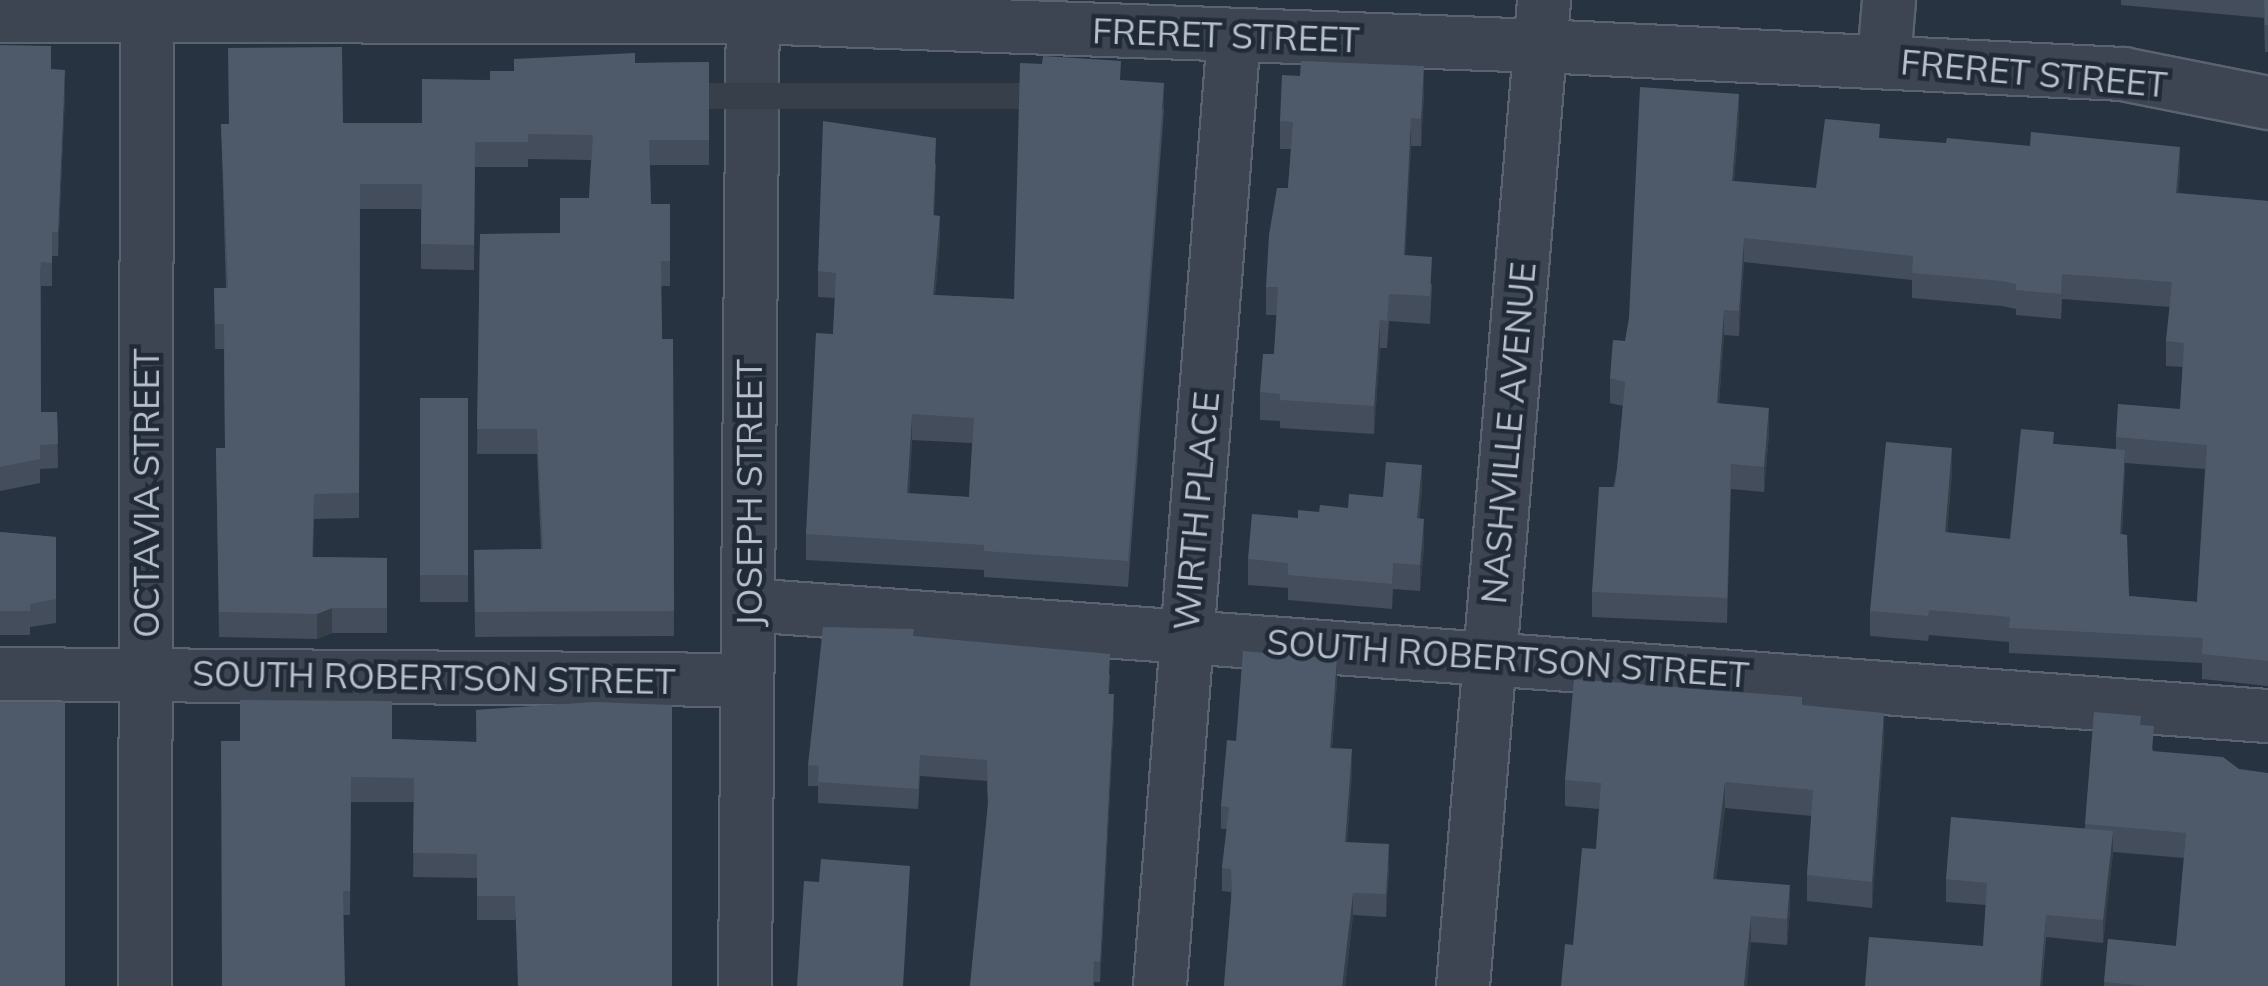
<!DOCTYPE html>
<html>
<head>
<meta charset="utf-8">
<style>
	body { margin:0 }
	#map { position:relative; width:2268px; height:986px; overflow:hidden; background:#283342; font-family:Mulish,sans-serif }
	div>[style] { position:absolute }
	.roads { filter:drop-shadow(2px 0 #5a636f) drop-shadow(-2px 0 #5a636f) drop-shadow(0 2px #5a636f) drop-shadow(0 -2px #5a636f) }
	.minor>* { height:52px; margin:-26px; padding:0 26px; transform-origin:26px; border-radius:26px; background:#3c4551 }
	.wall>* { inset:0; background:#434d5b; transform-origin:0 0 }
	.shaded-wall>* { inset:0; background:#373f4a; transform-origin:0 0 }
	.building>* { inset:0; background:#4e5a6a; transform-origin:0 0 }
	span { translate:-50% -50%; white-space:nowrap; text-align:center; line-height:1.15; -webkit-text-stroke:9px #212a37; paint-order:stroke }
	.street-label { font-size:35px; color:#b9c0cb }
</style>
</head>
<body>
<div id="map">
	<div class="roads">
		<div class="minor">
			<div style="left:0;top:16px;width:753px;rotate:0.08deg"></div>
			<div style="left:753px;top:17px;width:788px;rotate:2.11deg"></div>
			<div style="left:1540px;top:46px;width:584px;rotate:2.75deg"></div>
			<div style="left:2123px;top:74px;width:148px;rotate:11.3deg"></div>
			<div style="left:1884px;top:60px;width:60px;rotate:-85.2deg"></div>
			<div style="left:748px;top:605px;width:1524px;rotate:4.18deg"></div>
			<div style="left:0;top:674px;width:747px;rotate:0.46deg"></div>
			<div style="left:145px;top:986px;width:986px;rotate:-89.88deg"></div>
			<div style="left:745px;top:986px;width:986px;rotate:-89.54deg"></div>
			<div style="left:1160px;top:986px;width:953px;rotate:-85.55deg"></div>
			<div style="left:1463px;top:986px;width:989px;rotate:-85.3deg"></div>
		</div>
	</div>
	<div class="wall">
		<div style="clip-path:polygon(2121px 0,2268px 0,2268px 52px,2265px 52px,2264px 18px,2121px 5px)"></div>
		<div style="clip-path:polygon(0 45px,51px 69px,65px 94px,58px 256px,52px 256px,52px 286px,41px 286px,41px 412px,57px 412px,58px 468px,40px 469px,40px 483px,0 491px)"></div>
		<div style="clip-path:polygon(709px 62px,709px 165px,650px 165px,651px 204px,670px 204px,670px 286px,661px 286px,662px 339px,673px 339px,674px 636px,475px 637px,474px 550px,541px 549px,537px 454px,477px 454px,480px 234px,560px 233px,589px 198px,591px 160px,528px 159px,528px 167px,475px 167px,474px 270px,421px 269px,421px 209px,360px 209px,359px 518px,314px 519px,313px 557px,387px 558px,387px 633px,332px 633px,317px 639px,219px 637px,216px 448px,225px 448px,224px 349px,215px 349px,214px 288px,226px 288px,221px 124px,422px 123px,490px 80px,514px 71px,635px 63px)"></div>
		<div style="clip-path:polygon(evenodd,1121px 80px,1164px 109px,1128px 587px,984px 577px,984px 570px,806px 560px,806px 534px,833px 334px,835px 298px,818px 297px,818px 271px,936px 163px,934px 215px,940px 241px,935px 295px,1014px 299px,1121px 80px,912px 440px,972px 443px,969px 497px,909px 494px,912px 440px)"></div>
		<div style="clip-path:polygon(1424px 94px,1421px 146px,1411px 146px,1405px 255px,1432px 285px,1430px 324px,1389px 321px,1387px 348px,1380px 348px,1374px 434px,1280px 428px,1280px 421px,1260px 420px,1260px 392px,1274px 354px,1277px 315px,1266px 315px,1266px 287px,1288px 188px,1291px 149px,1280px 149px,1280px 121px)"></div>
		<div style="clip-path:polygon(evenodd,1739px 118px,1734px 181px,1816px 188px,1880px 138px,2180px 172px,2178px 193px,2268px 201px,2268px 686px,2202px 679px,2202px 663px,2009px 653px,2009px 642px,1929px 635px,1928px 641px,1870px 636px,1870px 611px,1952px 473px,1947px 533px,2010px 539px,2054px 444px,2116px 449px,2116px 437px,2180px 409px,2183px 367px,2166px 366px,2166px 341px,2170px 307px,2062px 299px,2061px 319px,2016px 315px,2016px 309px,2002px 306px,1912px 298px,1912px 280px,1744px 262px,1739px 336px,1724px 335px,1719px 403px,1769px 433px,1764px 492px,1731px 489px,1727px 623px,1592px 617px,1592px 592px,1617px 469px,1623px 406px,1610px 403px,1610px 378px,1625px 341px,1739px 118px,2125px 463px,2205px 469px,2197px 602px,2129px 596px,2122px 534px,2125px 463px)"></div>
		<div style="left:468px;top:398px;width:204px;height:48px;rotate:90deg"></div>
		<div style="clip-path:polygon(1422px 491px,1419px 518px,1424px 545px,1420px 591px,1393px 589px,1392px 609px,1288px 600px,1288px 588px,1248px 585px,1248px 559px,1298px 518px,1319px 512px,1348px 508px,1383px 497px)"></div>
		<div style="clip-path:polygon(0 532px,56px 537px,56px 623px,30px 627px,30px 635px,0 635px)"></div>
		<div style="clip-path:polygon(914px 636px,1110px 674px,1109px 694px,1114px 715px,1102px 949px,1100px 982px,1094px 982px,1094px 986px,970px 986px,988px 809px,987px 781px,920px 776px,918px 809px,818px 803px,818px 786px,808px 786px,808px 765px)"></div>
		<div style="clip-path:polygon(1337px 681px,1332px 748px,1352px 772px,1347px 842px,1389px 866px,1386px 917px,1353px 915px,1345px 986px,1224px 986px,1231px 900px,1231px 892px,1222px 891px,1222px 868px,1227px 829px,1221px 829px,1221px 806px,1236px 741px)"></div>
		<div style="clip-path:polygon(595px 702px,515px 920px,477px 920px,477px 878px,413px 877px,414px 802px,351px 802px,350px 915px,344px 915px,221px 741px,392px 739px,476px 742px,476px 710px)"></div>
		<div style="clip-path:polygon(1802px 705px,1884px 739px,1872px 908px,1807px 901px,1807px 875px,1812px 816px,1725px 808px,1716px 879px,1790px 911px,1787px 945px,1751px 942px,1573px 945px,1596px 849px,1599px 809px,1565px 806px,1565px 780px)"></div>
		<div style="clip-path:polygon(2094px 712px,2141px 725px,2268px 986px,2104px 986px,2108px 939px,2176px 946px,2184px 858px,2113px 852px,2103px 943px,2046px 937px,2042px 986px,1865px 986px,1983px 946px,1986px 905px,1946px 902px,1946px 879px,2085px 828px)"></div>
	</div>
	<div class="shaded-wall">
		<div style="clip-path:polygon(1424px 66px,1424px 94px,1421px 146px,1421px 119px)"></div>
		<div style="clip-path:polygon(65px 70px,65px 94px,58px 256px,58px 232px)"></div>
		<div style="left:1164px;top:83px;width:26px;height:479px;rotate:90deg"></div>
		<div style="clip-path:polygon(1739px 94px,1739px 118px,1732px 206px,1732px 181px)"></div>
		<div style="clip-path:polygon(1411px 118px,1411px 146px,1404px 283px,1404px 255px)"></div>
		<div style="clip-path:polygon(2180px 147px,2180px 172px,2176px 218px,2176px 193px)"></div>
		<div style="clip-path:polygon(940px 216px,940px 241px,933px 320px,933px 295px)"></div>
		<div style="clip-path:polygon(1744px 238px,1744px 262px,1739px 336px,1739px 311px)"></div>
		<div style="clip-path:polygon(1724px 310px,1724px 335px,1717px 428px,1717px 403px)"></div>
		<div style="clip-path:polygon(1380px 320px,1380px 348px,1374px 434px,1374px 406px)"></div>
		<div style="clip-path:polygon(1769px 408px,1769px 433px,1764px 492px,1764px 467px)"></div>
		<div style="clip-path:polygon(912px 414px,912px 440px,907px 519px,907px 493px)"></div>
		<div style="clip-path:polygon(1952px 448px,1952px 473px,1945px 557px,1945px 532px)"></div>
		<div style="clip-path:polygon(2125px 450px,2125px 475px,2120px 559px,2120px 534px)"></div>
		<div style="clip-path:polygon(1422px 465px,1422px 491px,1417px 544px,1417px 518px)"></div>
		<div style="clip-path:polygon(1424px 519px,1424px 545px,1420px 591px,1420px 565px)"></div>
		<div style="clip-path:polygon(332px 608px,332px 633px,317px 639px,317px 614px)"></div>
		<div style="clip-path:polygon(1337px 659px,1337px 681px,1330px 770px,1330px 748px)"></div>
		<div style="clip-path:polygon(1114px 694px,1114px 715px,1100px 982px,1100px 962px)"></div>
		<div style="clip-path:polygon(1884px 713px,1884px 739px,1872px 908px,1872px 882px)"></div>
		<div style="clip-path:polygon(1352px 749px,1352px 772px,1345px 864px,1345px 842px)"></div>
		<div style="clip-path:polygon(1725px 782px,1725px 808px,1713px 905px,1713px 879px)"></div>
		<div style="clip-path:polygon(2113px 831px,2113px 853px,2103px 943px,2103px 920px)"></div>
		<div style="clip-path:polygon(1389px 844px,1389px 866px,1386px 917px,1386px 894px)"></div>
		<div style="clip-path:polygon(1790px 885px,1790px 911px,1787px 945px,1787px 919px)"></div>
		<div style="clip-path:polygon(1353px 893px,1353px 915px,1345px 986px,1342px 986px)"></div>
		<div style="clip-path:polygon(2046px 915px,2042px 986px,2040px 986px)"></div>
		<div style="clip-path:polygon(1751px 916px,1751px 942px,1747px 986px,1744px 986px)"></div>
	</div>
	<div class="building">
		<div style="clip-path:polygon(2264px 0,2268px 0,2268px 25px,2265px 25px)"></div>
		<div style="clip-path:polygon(0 45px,51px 46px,51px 69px,65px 70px,58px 232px,52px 232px,52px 263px,41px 262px,40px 272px,41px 412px,57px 412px,58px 444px,40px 445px,40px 459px,0 467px)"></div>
		<div style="clip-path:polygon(342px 47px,343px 123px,422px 123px,422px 79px,490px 80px,490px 71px,514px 71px,514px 59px,635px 53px,635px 63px,709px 62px,709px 140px,649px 140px,651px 204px,670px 204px,670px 261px,661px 261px,662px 339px,673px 339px,674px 611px,475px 612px,474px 550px,543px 549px,537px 429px,477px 429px,480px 234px,560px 233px,560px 198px,589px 198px,593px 135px,528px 134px,528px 142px,475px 142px,474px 245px,421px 244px,422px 184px,360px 184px,359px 493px,314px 494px,312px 557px,387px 558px,387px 608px,332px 608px,317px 614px,219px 612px,216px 448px,225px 448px,224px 324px,215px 324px,214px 288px,228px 288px,221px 124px,229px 124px,228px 48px)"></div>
		<div style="clip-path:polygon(evenodd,1043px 56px,1121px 61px,1120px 80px,1164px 83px,1128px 561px,984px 551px,984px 545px,806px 534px,816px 333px,833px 334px,836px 273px,818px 271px,823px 121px,936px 138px,933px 215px,940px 216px,933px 295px,1014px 299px,1020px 63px,1042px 64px,1043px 56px,912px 414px,974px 418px,969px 497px,907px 493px,912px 414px)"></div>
		<div style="clip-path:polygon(1301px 61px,1424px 66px,1421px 119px,1411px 118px,1404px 255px,1432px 257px,1430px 296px,1389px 294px,1387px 321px,1380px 320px,1374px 406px,1280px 400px,1280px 394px,1260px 392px,1263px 354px,1274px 354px,1278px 287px,1266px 287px,1269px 235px,1277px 188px,1288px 188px,1293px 122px,1280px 121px,1282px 75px,1300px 76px)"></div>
		<div style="clip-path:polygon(1640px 87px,1739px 94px,1732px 181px,1816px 188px,1825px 119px,1880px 124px,1879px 138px,1946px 143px,1947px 138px,2030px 146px,2031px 132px,2180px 147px,2176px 193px,2268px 201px,2268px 661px,2202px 654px,2203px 638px,2009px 628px,2010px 617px,1929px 610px,1928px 616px,1870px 611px,1886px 442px,1952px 448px,1945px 532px,2010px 539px,2021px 429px,2054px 432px,2053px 444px,2125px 450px,2120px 534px,2127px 535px,2129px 596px,2197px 602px,2207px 445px,2116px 437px,2118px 404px,2180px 409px,2184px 343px,2166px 341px,2172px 282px,2062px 274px,2061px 294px,2016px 290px,2016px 284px,2002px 281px,1912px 273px,1913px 256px,1744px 238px,1739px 311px,1724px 310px,1717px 403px,1769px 408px,1764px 467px,1731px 464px,1727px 598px,1592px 592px,1599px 487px,1615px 487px,1617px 469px,1625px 382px,1610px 378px,1613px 340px,1625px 341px,1629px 318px)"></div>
		<div style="left:468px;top:398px;width:177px;height:48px;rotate:90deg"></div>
		<div style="clip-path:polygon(1386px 462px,1422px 465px,1417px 518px,1424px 519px,1420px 565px,1393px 563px,1392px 584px,1288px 575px,1288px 563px,1248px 559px,1252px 514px,1298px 518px,1298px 510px,1319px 512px,1320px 505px,1348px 508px,1349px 494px,1383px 497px)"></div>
		<div style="clip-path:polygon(0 532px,56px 537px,56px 599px,30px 604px,30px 611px,0 611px)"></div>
		<div style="clip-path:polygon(823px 627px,914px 629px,913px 636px,1110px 654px,1108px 694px,1114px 694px,1102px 928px,1100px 962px,1094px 961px,1093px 986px,970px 986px,988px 803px,987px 760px,920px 755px,918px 789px,818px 782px,819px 766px,808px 765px)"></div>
		<div style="clip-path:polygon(1243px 651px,1337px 659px,1330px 748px,1352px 749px,1345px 842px,1389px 844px,1386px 894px,1353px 893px,1342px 986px,1224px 986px,1232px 890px,1231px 869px,1222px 868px,1229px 807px,1221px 806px,1227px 740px,1236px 741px)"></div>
		<div style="clip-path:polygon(1574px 679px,1802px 697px,1802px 705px,1884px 713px,1872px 882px,1807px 875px,1813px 790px,1725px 782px,1713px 879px,1790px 885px,1787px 919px,1751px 916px,1744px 986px,1561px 986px,1565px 944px,1573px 945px,1582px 848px,1596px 849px,1601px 783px,1565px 780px)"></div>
		<div style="clip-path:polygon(240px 700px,392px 701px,392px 739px,477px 742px,476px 710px,595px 702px,672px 705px,672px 986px,518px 986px,515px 896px,477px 896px,477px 854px,413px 853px,414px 778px,351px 777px,350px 891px,343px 891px,345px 986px,222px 986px,221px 741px,240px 741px)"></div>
		<div style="left:0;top:702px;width:65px;height:284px"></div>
		<div style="clip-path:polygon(2094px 712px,2141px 716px,2140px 725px,2154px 726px,2152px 751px,2223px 757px,2239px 769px,2268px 773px,2268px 986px,2147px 986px,2104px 982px,2108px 939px,2176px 946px,2186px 833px,2085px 824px)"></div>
		<div style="clip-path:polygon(1951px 817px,2113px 831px,2103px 920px,2046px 915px,2040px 986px,1865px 986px,1869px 937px,1983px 946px,1987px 883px,1946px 879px)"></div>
		<div style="clip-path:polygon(821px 859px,910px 866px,903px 986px,797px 986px,804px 881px,819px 882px)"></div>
	</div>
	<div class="street-label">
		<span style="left:1226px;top:35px;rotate:2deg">FRERET STREET</span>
		<span style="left:2034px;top:73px;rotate:5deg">FRERET STREET</span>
		<span style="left:1508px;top:433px;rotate:-85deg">NASHVILLE AVENUE</span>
		<span style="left:146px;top:493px;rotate:-90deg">OCTAVIA STREET</span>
		<span style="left:749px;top:493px;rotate:-90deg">JOSEPH STREET</span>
		<span style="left:1196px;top:511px;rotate:-85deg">WIRTH PLACE</span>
		<span style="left:1508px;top:658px;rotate:4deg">SOUTH ROBERTSON STREET</span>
		<span style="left:434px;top:677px;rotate:1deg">SOUTH ROBERTSON STREET</span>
	</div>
</div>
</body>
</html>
